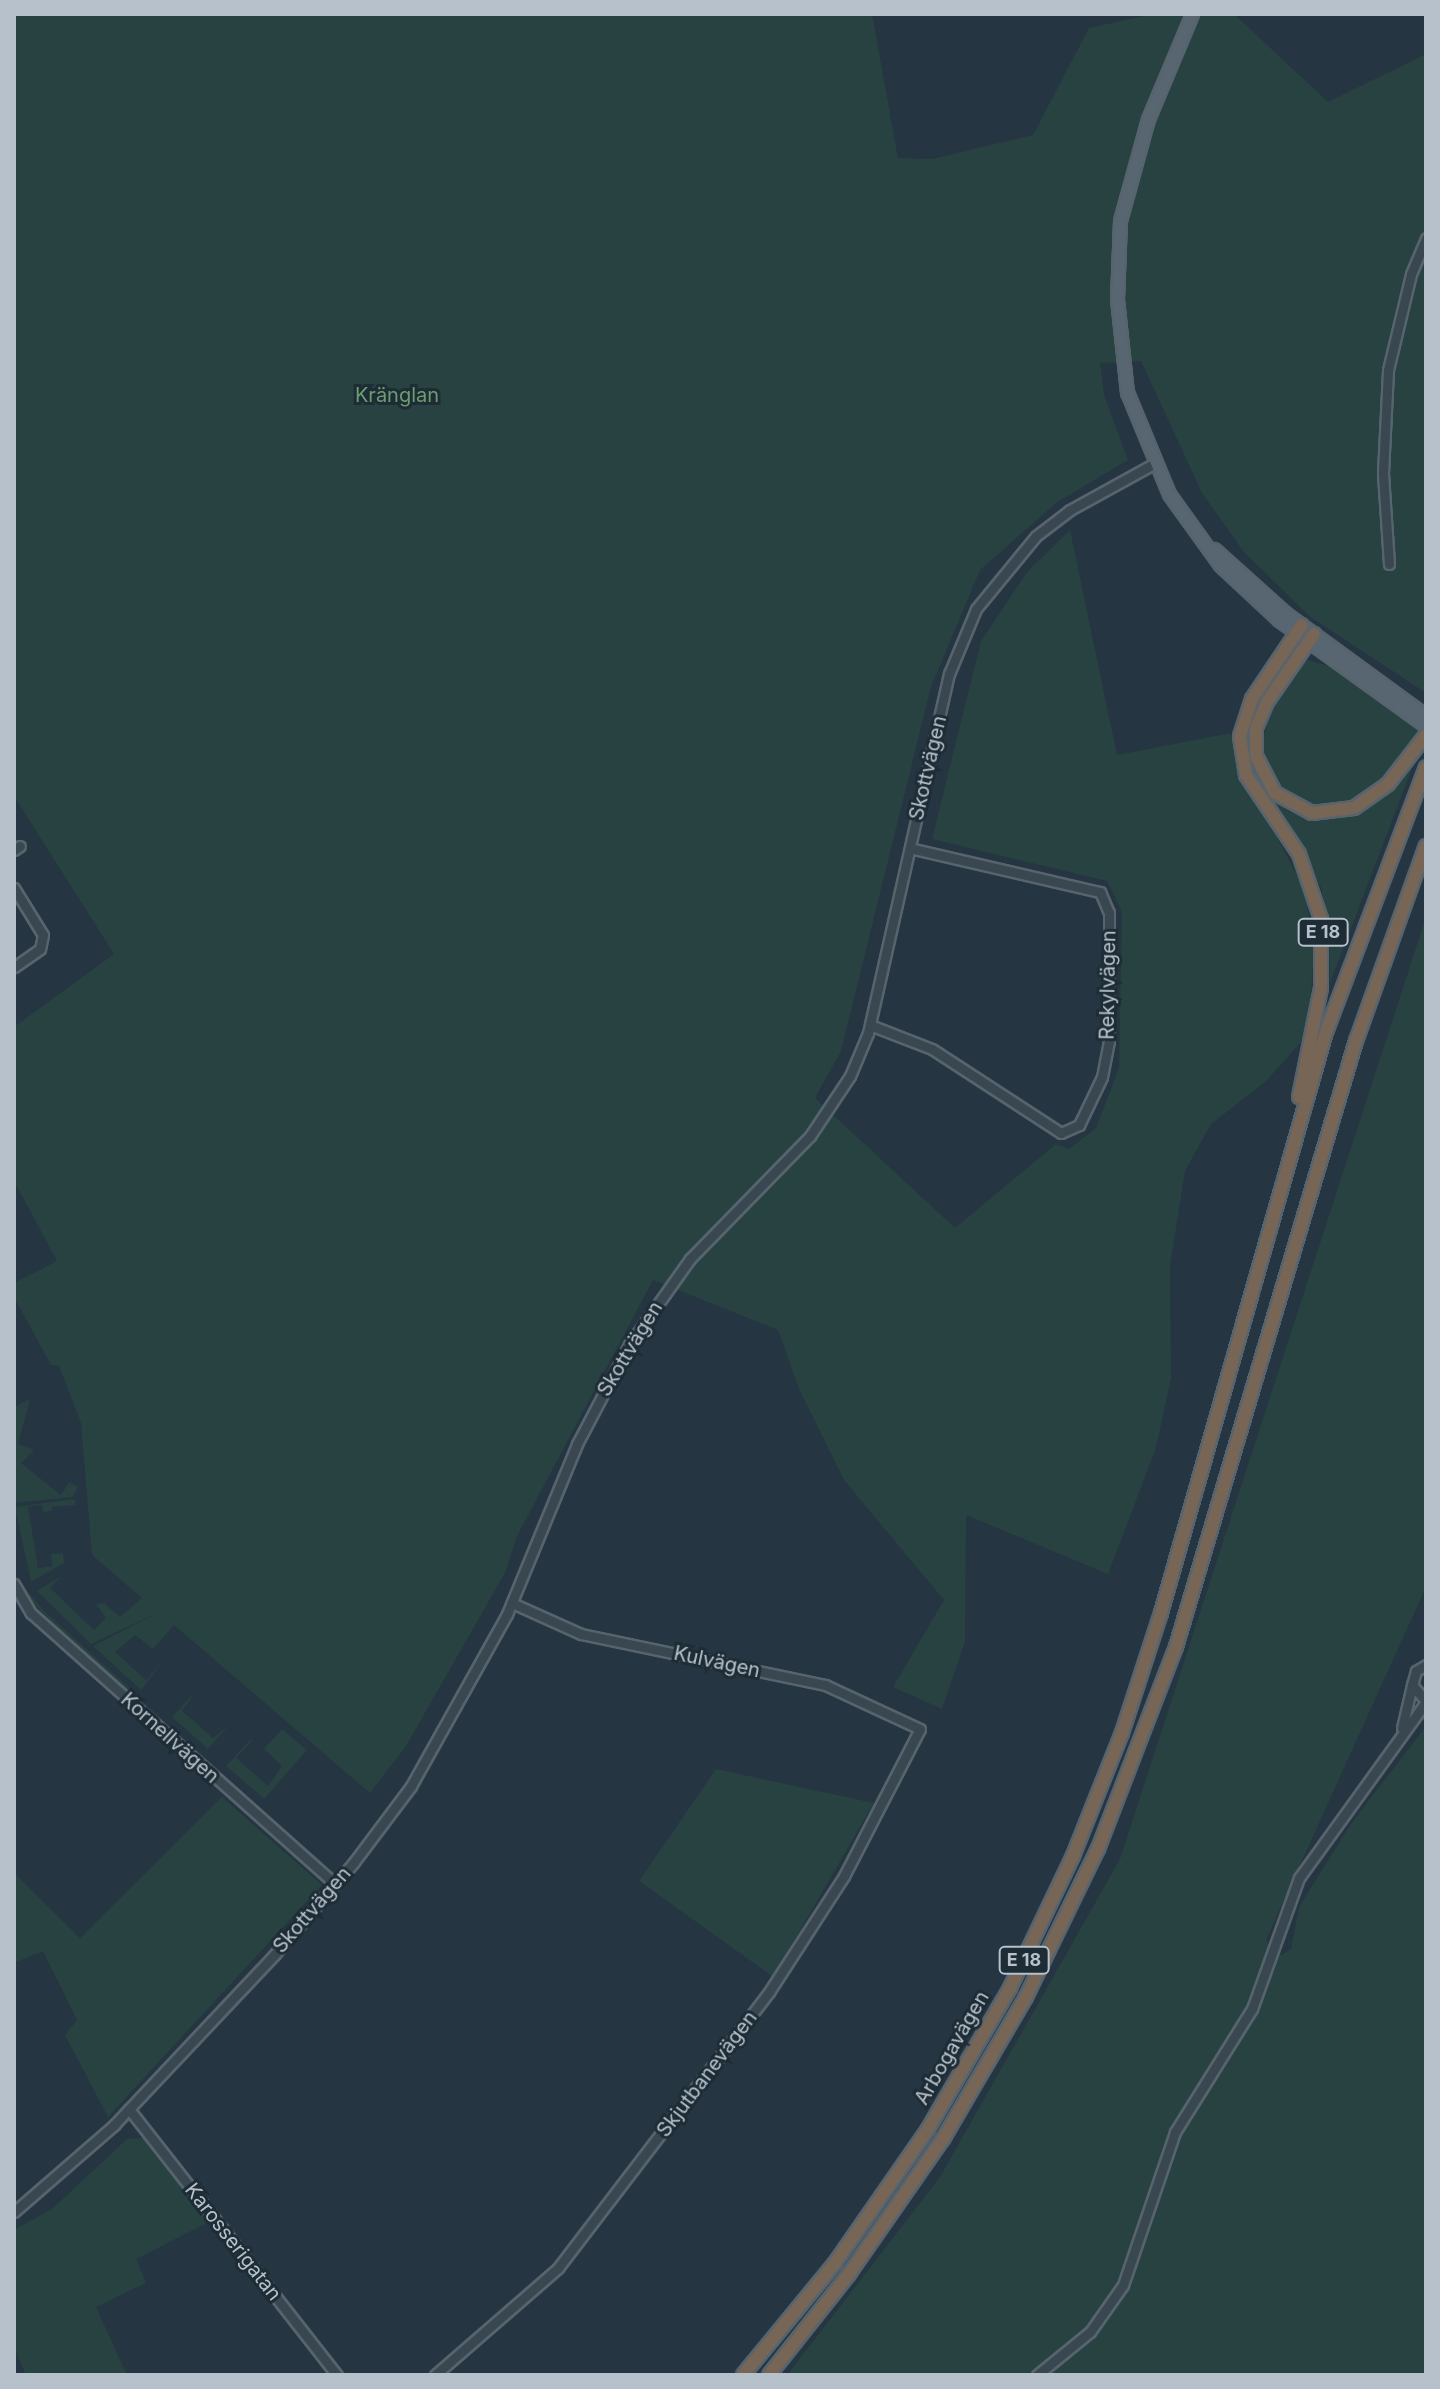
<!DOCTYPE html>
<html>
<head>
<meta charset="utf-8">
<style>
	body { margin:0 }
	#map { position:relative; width:1440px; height:2389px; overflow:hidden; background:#253541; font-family:Inter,sans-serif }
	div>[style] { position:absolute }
	.green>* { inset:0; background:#274241 }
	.roads { filter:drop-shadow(2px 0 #57646e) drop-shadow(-2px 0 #57646e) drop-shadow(0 2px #57646e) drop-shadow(0 -2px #57646e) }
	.minor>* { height:9px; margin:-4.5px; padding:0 4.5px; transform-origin:4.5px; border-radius:4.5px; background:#394751 }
	.major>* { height:11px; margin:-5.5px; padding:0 5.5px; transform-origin:5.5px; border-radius:5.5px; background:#576671 }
	.highway>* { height:12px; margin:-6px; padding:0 6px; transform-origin:6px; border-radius:6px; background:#776556 }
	span { translate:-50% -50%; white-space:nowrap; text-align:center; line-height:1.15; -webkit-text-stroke:6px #1e2c36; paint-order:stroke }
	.shield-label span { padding:2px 6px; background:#1e2c36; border:2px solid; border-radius:6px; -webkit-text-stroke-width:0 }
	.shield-label { font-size:18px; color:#b6c1cb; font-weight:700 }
	.park-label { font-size:20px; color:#6c9d6f }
	.street-label { font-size:20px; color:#b6c1cb }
	.frame { position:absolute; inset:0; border:16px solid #b6c1cb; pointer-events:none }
</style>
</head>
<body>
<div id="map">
	<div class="green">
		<div style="clip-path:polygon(14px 14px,872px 14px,898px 158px,932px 159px,1033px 135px,1089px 28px,1153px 14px,1234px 14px,1328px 102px,1426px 54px,1426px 693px,1309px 616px,1243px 551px,1202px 493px,1141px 361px,1100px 363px,1104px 395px,1128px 460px,1056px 503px,980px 570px,931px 687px,841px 1051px,815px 1098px,955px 1228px,1056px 1144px,1069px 1149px,1096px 1128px,1119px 1068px,1122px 912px,1107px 881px,932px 839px,981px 641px,1027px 572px,1070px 530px,1117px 755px,1231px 733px,1238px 778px,1277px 837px,1305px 891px,1314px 951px,1308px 1034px,1265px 1082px,1211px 1124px,1185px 1171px,1170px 1266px,1171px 1378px,1156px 1448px,1108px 1574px,966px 1515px,965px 1642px,942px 1709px,893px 1687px,944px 1600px,844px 1480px,799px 1389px,778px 1330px,653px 1280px,516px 1538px,506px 1571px,406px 1746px,370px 1793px,174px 1625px,153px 1649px,135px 1635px,115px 1652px,146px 1680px,164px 1659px,141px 1690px,93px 1646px,159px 1612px,91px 1644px,37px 1591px,61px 1576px,50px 1588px,94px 1630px,106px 1618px,96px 1604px,104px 1603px,120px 1617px,142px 1598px,92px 1555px,81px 1423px,59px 1366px,51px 1365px,14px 1297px,14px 1283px,57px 1261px,14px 1181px,14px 1027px,114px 954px,14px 796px)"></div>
		<div style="clip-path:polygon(1307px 660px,1330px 666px,1421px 732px,1379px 783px,1355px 801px,1330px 808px,1304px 804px,1282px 791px,1268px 773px,1261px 750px,1270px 710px)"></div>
		<div style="clip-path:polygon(1416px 758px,1330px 983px,1329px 927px,1321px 887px,1262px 790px,1289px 812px,1318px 821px,1347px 817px,1394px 786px)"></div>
		<div style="clip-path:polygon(1426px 917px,1426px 1587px,1266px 1940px,1281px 1955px,1291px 1949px,1299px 1907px,1350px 1825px,1426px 1726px,1426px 2375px,787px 2375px,940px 2177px,1120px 1859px)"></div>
		<div style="clip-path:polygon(30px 1399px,18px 1444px,34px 1450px,21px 1463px,61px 1495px,69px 1482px,78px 1487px,73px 1497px,14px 1503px,14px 1407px)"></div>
		<div style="clip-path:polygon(75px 1499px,75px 1505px,52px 1507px,52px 1511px,43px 1512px,42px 1505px,28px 1507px,38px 1568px,52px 1566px,51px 1554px,63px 1553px,64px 1563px,31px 1582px,15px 1507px)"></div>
		<div style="clip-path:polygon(30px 1594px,45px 1612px,142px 1699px,137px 1700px,70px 1640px,28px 1598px)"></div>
		<div style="clip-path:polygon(195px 1692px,182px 1711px,213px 1738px,230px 1724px,208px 1749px,172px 1717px)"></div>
		<div style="clip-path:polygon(282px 1729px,307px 1750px,264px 1799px,226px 1766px,249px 1741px,253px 1740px,236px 1758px,268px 1786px,282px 1766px,264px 1749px)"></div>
		<div style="clip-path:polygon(716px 1769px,874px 1803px,773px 1977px,639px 1881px)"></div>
		<div style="clip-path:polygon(222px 1797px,322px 1885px,108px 2117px,65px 2035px,77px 2020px,43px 1951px,14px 1963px,14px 1873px,80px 1938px)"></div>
		<div style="clip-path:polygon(145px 2138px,209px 2222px,136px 2259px,146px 2283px,96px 2307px,126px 2373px,26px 2375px,14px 2348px,14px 2230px,52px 2209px,127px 2139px)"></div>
	</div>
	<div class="roads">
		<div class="minor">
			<div style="left:1389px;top:564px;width:91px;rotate:-93.8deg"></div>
			<div style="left:1383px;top:473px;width:103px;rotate:-87.2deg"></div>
			<div style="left:1388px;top:370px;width:99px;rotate:-76.5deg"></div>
			<div style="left:1411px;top:274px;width:39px;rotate:-67deg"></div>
			<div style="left:14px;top:850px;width:7px;rotate:-34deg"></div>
			<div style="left:14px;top:888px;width:55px;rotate:58.3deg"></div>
			<div style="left:43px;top:935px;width:14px;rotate:102deg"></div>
			<div style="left:40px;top:949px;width:32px;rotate:145deg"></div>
			<div style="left:870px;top:1025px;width:66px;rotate:21.2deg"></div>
			<div style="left:932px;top:1049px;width:154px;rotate:33.1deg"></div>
			<div style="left:1061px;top:1133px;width:20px;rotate:-24deg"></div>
			<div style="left:1079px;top:1125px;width:53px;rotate:-64.4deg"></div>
			<div style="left:1102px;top:1077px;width:37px;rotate:-79deg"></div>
			<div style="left:1109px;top:1041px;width:128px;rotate:-90deg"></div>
			<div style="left:1109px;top:913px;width:23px;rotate:-113deg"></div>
			<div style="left:1100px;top:892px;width:195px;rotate:-167deg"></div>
			<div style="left:14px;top:1584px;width:34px;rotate:60deg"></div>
			<div style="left:31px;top:1613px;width:407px;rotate:41.7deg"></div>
			<div style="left:1426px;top:1665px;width:12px;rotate:149deg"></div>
			<div style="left:1416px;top:1671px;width:15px;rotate:106deg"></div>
			<div style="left:1412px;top:1685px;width:21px;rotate:49deg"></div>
			<div style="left:1402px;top:1728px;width:44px;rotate:-76.9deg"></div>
			<div style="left:129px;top:2109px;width:338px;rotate:52deg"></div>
			<div style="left:14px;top:2212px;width:133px;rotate:-41deg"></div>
			<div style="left:114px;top:2125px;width:235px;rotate:-46.7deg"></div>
			<div style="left:275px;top:1954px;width:121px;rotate:-49.3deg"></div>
			<div style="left:354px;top:1862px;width:95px;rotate:-53.1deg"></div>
			<div style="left:411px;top:1786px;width:197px;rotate:-60.8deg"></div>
			<div style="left:507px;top:1614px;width:184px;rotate:-67.6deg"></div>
			<div style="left:577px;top:1444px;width:112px;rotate:-62.3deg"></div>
			<div style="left:629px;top:1345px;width:105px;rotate:-54.7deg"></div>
			<div style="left:690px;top:1259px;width:172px;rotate:-45.7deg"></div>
			<div style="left:810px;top:1136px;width:72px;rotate:-56.3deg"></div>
			<div style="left:850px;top:1076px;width:47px;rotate:-67.3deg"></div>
			<div style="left:868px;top:1033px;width:368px;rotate:-77.3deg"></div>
			<div style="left:949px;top:674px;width:70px;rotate:-67.4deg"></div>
			<div style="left:976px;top:609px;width:94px;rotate:-50.6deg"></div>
			<div style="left:1036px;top:536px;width:43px;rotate:-37.4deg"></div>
			<div style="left:1070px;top:510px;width:97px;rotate:-28.9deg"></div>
			<div style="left:435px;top:2375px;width:163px;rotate:-41deg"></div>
			<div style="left:558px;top:2268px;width:347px;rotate:-52.6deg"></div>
			<div style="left:769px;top:1992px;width:138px;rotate:-57.1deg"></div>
			<div style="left:844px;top:1876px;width:165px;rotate:-62.7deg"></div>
			<div style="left:920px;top:1729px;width:105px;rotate:-155.1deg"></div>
			<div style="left:825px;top:1685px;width:249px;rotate:-168.2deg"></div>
			<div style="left:581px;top:1634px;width:76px;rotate:-155.8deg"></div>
			<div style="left:1037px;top:2375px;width:68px;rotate:-39.1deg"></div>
			<div style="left:1090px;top:2332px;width:57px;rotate:-54.9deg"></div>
			<div style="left:1123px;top:2285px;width:162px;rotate:-71.2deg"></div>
			<div style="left:1175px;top:2132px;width:145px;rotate:-58deg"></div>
			<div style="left:1252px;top:2009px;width:139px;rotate:-70.3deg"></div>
			<div style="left:1299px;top:1878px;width:217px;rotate:-54.2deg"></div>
		</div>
		<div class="major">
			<div style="left:1192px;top:14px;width:114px;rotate:112.7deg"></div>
			<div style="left:1148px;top:119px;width:106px;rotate:105.4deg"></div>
			<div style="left:1120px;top:221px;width:78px;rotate:92.2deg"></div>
			<div style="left:1117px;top:299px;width:94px;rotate:83.9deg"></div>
			<div style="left:1127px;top:392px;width:110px;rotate:67.6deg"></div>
			<div style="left:1169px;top:494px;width:87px;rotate:54.3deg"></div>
			<div style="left:1220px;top:565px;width:81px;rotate:43deg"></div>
			<div style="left:1279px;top:620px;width:181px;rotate:35.8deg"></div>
			<div style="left:1214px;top:549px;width:96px;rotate:42deg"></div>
			<div style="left:1285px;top:613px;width:175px;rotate:36.1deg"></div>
		</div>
		<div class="highway">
			<div style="left:1314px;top:634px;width:83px;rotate:124.7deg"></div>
			<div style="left:1267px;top:702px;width:28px;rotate:113deg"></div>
			<div style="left:1256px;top:728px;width:28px;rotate:90deg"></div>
			<div style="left:1256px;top:756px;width:42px;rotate:62.8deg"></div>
			<div style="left:1275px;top:793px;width:42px;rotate:28.4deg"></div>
			<div style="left:1312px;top:813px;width:42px;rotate:-6.8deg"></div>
			<div style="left:1354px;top:808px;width:42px;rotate:-35.2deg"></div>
			<div style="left:1388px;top:784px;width:62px;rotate:-52.2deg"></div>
			<div style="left:1299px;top:1097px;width:111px;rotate:-78.6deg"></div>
			<div style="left:1321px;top:988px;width:69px;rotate:-90deg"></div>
			<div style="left:1321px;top:919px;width:69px;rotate:-108.7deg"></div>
			<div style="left:1299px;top:854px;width:95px;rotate:-123.9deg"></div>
			<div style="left:1246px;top:775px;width:39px;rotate:-99deg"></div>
			<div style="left:1240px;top:736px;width:39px;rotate:-72deg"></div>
			<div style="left:1252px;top:699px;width:89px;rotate:-56deg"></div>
			<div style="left:743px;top:2375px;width:145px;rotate:-50.6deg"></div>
			<div style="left:835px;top:2263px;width:163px;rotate:-55.2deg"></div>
			<div style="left:928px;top:2129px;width:163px;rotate:-59.8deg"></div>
			<div style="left:1010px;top:1988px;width:146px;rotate:-64.5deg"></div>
			<div style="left:1073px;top:1856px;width:132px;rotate:-68.3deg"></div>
			<div style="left:1122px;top:1733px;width:126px;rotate:-72deg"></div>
			<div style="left:1161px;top:1613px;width:604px;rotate:-74.15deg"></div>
			<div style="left:1326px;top:1032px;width:283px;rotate:-69.3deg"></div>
			<div style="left:769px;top:2375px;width:129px;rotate:-51.6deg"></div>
			<div style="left:849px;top:2274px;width:165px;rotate:-55.2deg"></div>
			<div style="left:943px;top:2139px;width:164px;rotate:-59.7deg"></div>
			<div style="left:1026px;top:1997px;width:165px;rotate:-64.1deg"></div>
			<div style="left:1098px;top:1849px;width:217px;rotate:-68.9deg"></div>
			<div style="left:1176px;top:1647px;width:632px;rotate:-73.46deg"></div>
			<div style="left:1356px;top:1041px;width:207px;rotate:-70.3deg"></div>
		</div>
	</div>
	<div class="shield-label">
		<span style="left:1323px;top:932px">E 18</span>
		<span style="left:1024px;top:1960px">E 18</span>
	</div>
	<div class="park-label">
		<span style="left:397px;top:395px">Kränglan</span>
	</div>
	<div class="street-label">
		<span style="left:928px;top:768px;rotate:-77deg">Skottvägen</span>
		<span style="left:1108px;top:985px;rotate:-89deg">Rekylvägen</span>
		<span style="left:630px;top:1349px;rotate:-59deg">Skottvägen</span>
		<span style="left:717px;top:1662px;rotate:12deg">Kulvägen</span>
		<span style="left:170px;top:1738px;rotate:42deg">Kornellvägen</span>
		<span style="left:312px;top:1910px;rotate:-49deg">Skottvägen</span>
		<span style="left:952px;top:2048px;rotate:-60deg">Arbogavägen</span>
		<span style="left:707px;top:2074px;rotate:-53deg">Skjutbanevägen</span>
		<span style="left:233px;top:2242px;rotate:52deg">Karosserigatan</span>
	</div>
	<div class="frame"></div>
</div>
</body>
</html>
